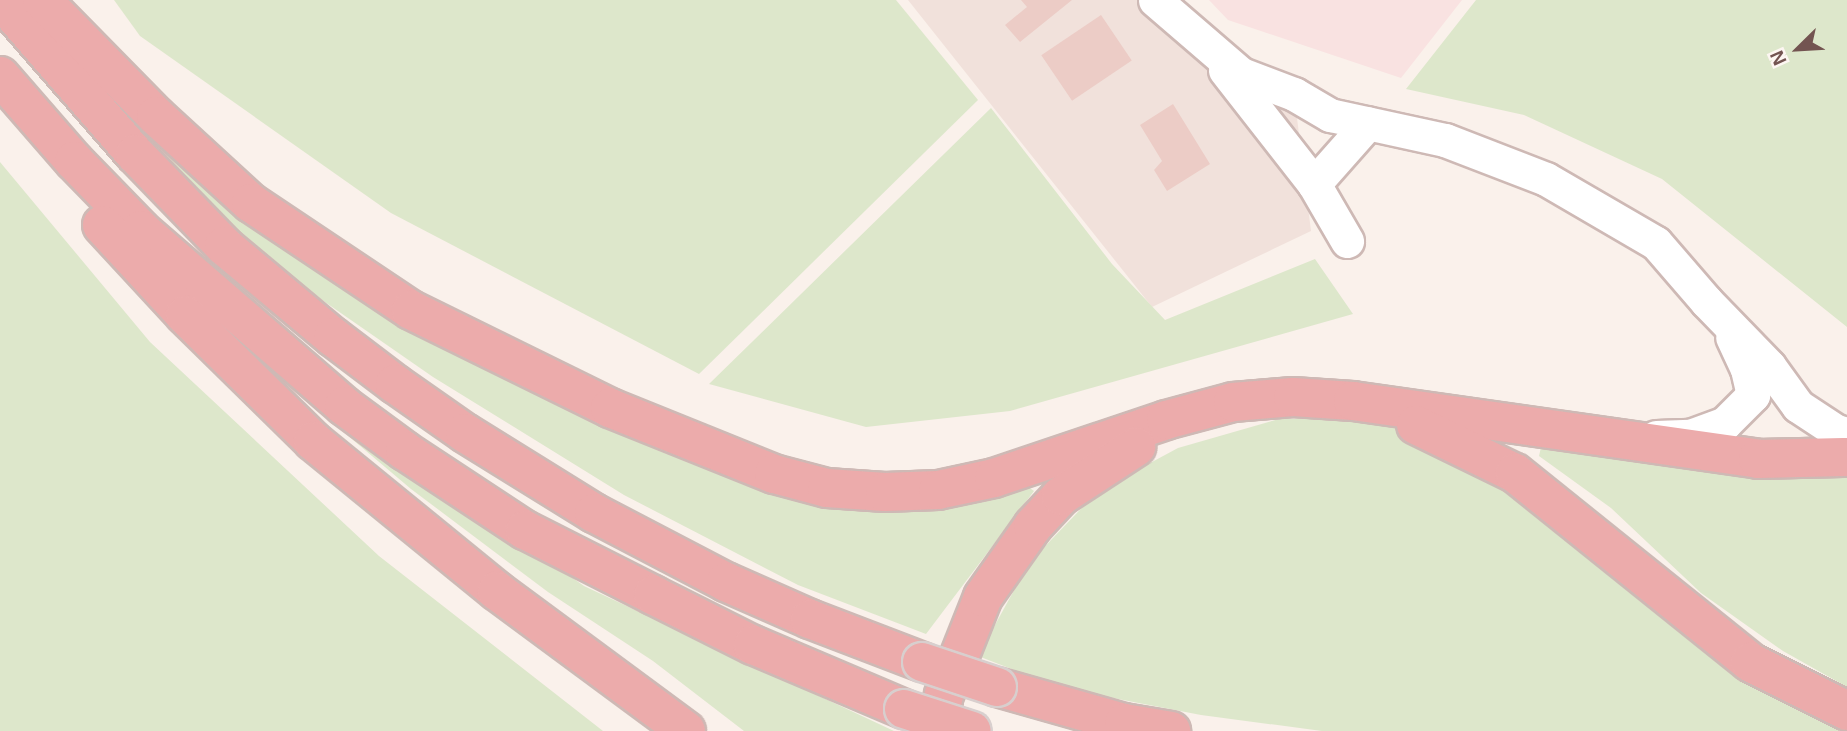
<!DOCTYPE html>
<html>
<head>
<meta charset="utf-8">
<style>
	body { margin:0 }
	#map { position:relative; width:1847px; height:731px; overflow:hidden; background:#faf1eb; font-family:Arial,sans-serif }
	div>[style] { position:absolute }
	.residential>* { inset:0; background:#f1e1db }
	.commercial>* { inset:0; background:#f9e2e1 }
	.green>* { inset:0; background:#dde7cb }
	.building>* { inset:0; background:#ecccc6; transform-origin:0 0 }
	.roads { filter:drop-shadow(2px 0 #ceb9b5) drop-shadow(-2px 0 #ceb9b5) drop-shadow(0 2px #ceb9b5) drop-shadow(0 -2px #ceb9b5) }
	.minor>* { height:33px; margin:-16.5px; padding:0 16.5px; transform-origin:16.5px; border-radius:16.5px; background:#fff }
	.highway>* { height:38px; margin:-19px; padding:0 19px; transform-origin:19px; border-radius:19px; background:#ecabab }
	.bridges { filter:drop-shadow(2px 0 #d8cfce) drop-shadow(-2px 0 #d8cfce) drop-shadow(0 2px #d8cfce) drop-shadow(0 -2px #d8cfce) }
	.highway-bridge>* { height:38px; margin:-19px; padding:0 19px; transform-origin:19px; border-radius:19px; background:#ecabab }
	span { translate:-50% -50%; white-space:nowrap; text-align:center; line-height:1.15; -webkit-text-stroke:7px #fdf6f2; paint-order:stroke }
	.north { position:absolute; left:1763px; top:14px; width:70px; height:70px; -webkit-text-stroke:5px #fdf6f2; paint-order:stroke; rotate:246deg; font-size:19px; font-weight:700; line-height:28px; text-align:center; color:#735451 }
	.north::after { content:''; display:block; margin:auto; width:24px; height:32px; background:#735451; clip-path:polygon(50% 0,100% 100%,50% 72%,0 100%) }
</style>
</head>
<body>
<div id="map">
	<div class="residential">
		<div style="clip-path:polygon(908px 0,1155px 0,1294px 94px,1311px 231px,1152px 307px)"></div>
	</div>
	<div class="commercial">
		<div style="clip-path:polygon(1209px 0,1462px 0,1401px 78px,1228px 20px)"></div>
	</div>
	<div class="green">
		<div style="clip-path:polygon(114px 0,896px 0,978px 100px,699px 374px,391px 213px,140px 36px)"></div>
		<div style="clip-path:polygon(1476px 0,1847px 0,1847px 327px,1662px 179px,1524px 115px,1406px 89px)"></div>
		<div style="clip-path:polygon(991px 108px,1112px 264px,1165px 320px,1315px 259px,1353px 314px,1010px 411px,866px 427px,709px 384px)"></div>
		<div style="clip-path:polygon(147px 133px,279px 235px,738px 466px,1018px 480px,1034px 491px,926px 634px,798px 585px,624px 495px,433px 377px,227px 234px,137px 144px)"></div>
		<div style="clip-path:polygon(0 162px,150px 342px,379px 556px,603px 731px,0 731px)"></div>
		<div style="clip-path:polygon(219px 318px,316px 396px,584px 586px,894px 731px,744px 731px,653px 661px,548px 592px,411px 489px,255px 357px)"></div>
		<div style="clip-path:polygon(1345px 418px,1421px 432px,1847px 716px,1847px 731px,1322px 731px,1201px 715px,1061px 688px,978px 656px,1029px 563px,1098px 491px,1178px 448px,1279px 419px)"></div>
		<div style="clip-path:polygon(1542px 443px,1809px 477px,1847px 478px,1847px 687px,1783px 651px,1701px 593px,1611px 508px,1539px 456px)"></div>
	</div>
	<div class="building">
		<div style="clip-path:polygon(1021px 0,1072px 0,1020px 42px,1005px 25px,1027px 7px)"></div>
		<div style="left:1101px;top:15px;width:55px;height:72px;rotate:56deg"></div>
		<div style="clip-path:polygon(1173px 104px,1210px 164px,1167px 191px,1154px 170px,1162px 161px,1140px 125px)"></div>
	</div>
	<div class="roads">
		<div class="minor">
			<div style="left:1155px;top:0;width:113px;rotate:40.7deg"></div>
			<div style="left:1241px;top:74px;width:57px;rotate:20.7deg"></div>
			<div style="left:1294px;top:94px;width:42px;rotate:30.3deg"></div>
			<div style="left:1330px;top:115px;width:118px;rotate:12.3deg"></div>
			<div style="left:1445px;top:140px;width:108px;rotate:21.1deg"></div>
			<div style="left:1546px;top:179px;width:127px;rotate:30.2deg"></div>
			<div style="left:1656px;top:243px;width:77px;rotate:49.2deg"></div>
			<div style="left:1706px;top:301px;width:91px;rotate:45.9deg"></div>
			<div style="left:1769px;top:366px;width:49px;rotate:54.1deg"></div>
			<div style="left:1798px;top:406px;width:45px;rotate:33.3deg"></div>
			<div style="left:1836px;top:431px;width:11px;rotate:15deg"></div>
			<div style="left:1225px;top:70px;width:145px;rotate:52deg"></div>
			<div style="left:1314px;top:184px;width:66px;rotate:59.9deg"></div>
			<div style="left:1314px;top:184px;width:81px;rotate:-48.5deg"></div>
			<div style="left:1656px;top:437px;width:34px;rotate:-2deg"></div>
			<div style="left:1690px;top:436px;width:37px;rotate:-20deg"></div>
			<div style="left:1725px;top:423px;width:40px;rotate:-45deg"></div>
			<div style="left:1753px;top:395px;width:27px;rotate:-103deg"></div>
			<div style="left:1747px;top:369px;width:35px;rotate:-115deg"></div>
		</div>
		<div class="highway">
			<div style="left:1px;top:0;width:204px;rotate:49deg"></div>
			<div style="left:135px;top:154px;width:128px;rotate:45.9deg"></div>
			<div style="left:224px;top:246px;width:142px;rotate:39.9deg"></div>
			<div style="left:333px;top:337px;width:78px;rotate:37.2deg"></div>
			<div style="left:395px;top:384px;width:85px;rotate:35deg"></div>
			<div style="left:465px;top:433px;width:152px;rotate:31.8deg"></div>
			<div style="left:594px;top:513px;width:149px;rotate:27.6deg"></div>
			<div style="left:726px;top:582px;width:92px;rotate:23.8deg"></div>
			<div style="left:810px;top:619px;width:120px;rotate:21deg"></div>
			<div style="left:42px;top:0;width:163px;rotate:45.5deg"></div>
			<div style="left:156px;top:116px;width:129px;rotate:42.5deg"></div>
			<div style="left:251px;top:203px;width:192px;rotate:33.8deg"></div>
			<div style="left:411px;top:310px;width:222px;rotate:26.2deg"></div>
			<div style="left:610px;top:408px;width:177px;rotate:21.9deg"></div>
			<div style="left:774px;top:474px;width:55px;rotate:14.8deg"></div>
			<div style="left:827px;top:488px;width:58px;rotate:3.9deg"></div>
			<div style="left:885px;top:492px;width:53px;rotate:-2.2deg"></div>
			<div style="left:938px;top:490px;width:57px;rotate:-12.1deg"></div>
			<div style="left:994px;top:478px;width:182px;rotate:-18.6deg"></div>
			<div style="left:1166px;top:420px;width:69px;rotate:-15deg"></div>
			<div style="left:1233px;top:402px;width:60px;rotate:-4.8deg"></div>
			<div style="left:1293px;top:397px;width:60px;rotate:3.8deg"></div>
			<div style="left:1353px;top:401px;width:409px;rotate:8.1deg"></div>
			<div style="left:1758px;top:459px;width:89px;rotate:-1.3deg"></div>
			<div style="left:0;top:76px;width:113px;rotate:49deg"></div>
			<div style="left:74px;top:161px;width:96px;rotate:45.8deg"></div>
			<div style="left:141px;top:230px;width:269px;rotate:40.9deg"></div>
			<div style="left:344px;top:406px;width:76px;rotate:36.4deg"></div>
			<div style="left:405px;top:451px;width:144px;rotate:33.4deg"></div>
			<div style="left:525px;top:530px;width:144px;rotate:26.9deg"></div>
			<div style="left:653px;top:595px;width:112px;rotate:26.6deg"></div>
			<div style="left:753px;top:645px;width:164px;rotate:23deg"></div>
			<div style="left:102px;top:225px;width:122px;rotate:47.3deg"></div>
			<div style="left:185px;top:315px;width:180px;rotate:44.5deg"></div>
			<div style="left:313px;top:441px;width:237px;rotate:39.2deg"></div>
			<div style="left:497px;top:591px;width:235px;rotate:36.5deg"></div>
			<div style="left:1416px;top:425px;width:110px;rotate:25.9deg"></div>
			<div style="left:1515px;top:473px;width:302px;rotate:38.8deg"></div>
			<div style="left:1750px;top:662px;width:109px;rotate:26.8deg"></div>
			<div style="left:997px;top:687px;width:132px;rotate:15.8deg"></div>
			<div style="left:1124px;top:723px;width:48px;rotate:9.7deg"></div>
			<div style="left:938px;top:731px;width:36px;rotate:-81deg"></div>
			<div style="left:944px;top:695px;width:105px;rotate:-68.3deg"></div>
			<div style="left:983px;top:597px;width:87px;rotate:-54.8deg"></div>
			<div style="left:1033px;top:526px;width:41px;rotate:-47deg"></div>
			<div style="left:1061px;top:496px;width:90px;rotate:-33.2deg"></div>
		</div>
	</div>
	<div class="bridges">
		<div class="highway-bridge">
			<div style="left:922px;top:662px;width:79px;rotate:18.4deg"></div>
			<div style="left:904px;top:709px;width:71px;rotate:17.9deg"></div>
		</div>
	</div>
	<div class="north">N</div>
</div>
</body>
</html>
